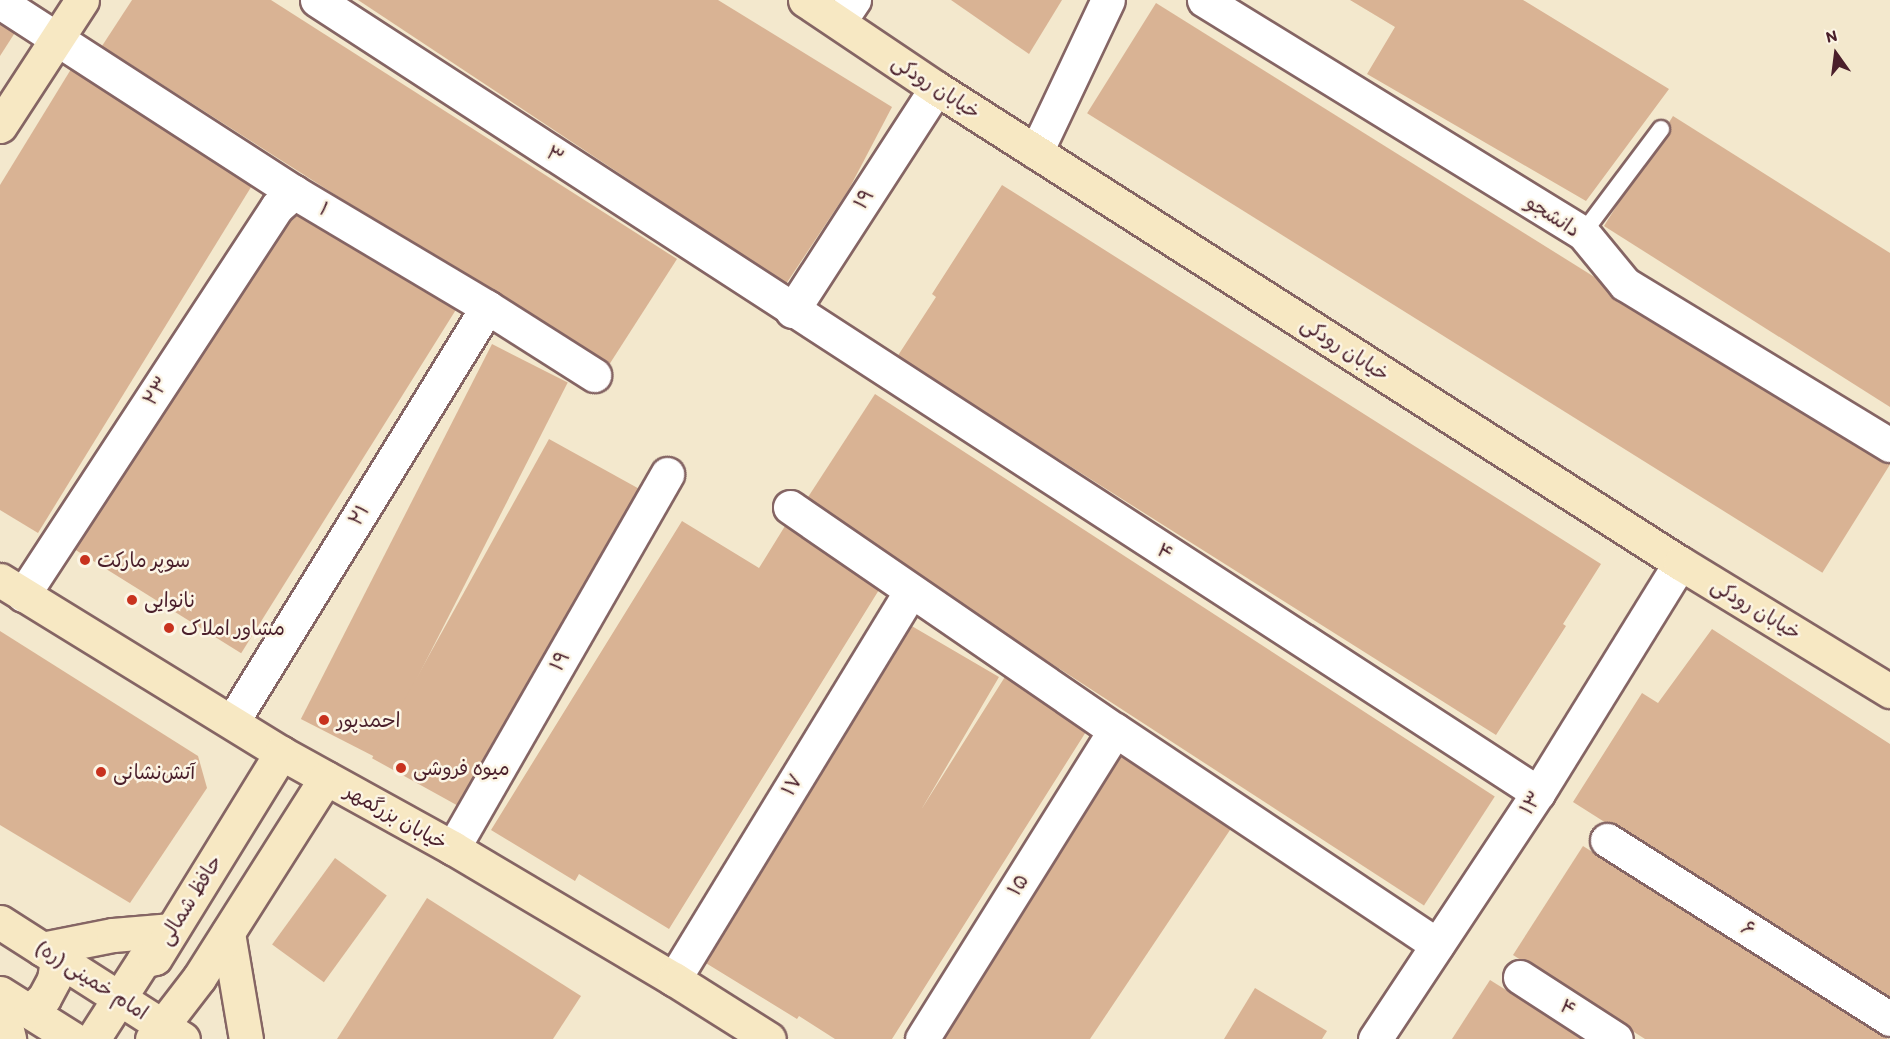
<!DOCTYPE html>
<html>
<head>
<meta charset="utf-8">
<style>
	body { margin:0 }
	#map { position:relative; width:1890px; height:1039px; overflow:hidden; background:#f3e8cd; font-family:Itim,"Playpen Sans Arabic",sans-serif }
	div>[style] { position:absolute }
	.building>* { inset:0; background:#d9b394; transform-origin:0 0 }
	.roads { filter:drop-shadow(2px 0 #856564) drop-shadow(-2px 0 #856564) drop-shadow(0 2px #856564) drop-shadow(0 -2px #856564) }
	.service>* { height:16px; margin:-8px; padding:0 8px; transform-origin:8px; border-radius:8px; background:#fff }
	.minor>* { height:33px; margin:-16.5px; padding:0 16.5px; transform-origin:16.5px; border-radius:16.5px; background:#fff }
	.secondary>* { height:33px; margin:-16.5px; padding:0 16.5px; transform-origin:16.5px; border-radius:16.5px; background:#f7e8c3 }
	.dots>* { width:16px; height:16px; translate:-50% -50%; box-sizing:border-box; border:3px solid #fcf5e5; border-radius:50% }
	span { translate:-50% -50%; white-space:nowrap; text-align:center; line-height:1.15; -webkit-text-stroke:5px #fcf5e5; paint-order:stroke }
	.street-label { font-size:20px; color:#4a1f2b }
	.poi-label { font-size:20px; color:#4a1f2b }
	.left { translate:0 -50%; text-align:left }
	.north { position:absolute; left:1806px; top:24px; width:60px; height:60px; -webkit-text-stroke:4px #fcf5e5; paint-order:stroke; rotate:346deg; font-size:16px; font-weight:700; line-height:24px; text-align:center; color:#4a1f2b }
	.north::after { content:''; display:block; margin:auto; width:21px; height:27px; background:#4a1f2b; clip-path:polygon(50% 0,100% 100%,50% 72%,0 100%) }
</style>
</head>
<body>
<div id="map">
	<div class="building">
		<div style="clip-path:polygon(132px 0,271px 0,677px 259px,607px 368px,102px 46px)"></div>
		<div style="clip-path:polygon(358px 0,718px 0,892px 107px,849px 189px,786px 284px)"></div>
		<div style="clip-path:polygon(951px 0,1062px 0,1029px 54px)"></div>
		<div style="clip-path:polygon(1350px 0,1523px 0,1669px 89px,1586px 201px,1367px 74px,1395px 27px)"></div>
		<div style="left:1156px;top:3px;width:867px;height:130px;rotate:32deg"></div>
		<div style="clip-path:polygon(0 21px,16px 31px,0 56px)"></div>
		<div style="clip-path:polygon(76px 61px,256px 179px,38px 533px,0 510px,0 185px)"></div>
		<div style="clip-path:polygon(1673px 116px,1890px 253px,1890px 407px,1604px 226px)"></div>
		<div style="clip-path:polygon(1002px 185px,1601px 564px,1563px 624px,1566px 626px,1496px 735px,897px 357px,936px 297px,932px 294px)"></div>
		<div style="left:294px;top:197px;width:197px;height:415px;rotate:32deg"></div>
		<div style="left:492px;top:344px;width:85px;height:421px;rotate:27deg"></div>
		<div style="left:875px;top:394px;width:739px;height:130px;rotate:33deg"></div>
		<div style="left:549px;top:439px;width:107px;height:365px;rotate:29deg"></div>
		<div style="clip-path:polygon(682px 521px,759px 568px,785px 526px,882px 585px,669px 929px,579px 874px,575px 881px,491px 830px)"></div>
		<div style="clip-path:polygon(910px 625px,999px 677px,921px 810px,1008px 672px,1089px 727px,892px 1039px,835px 1039px,799px 1016px,797px 1019px,696px 957px)"></div>
		<div style="clip-path:polygon(1712px 629px,1890px 744px,1890px 1003px,1573px 802px,1642px 693px,1658px 703px)"></div>
		<div style="clip-path:polygon(0 631px,198px 756px,207px 788px,130px 903px,0 825px)"></div>
		<div style="clip-path:polygon(1117px 749px,1234px 824px,1090px 1039px,940px 1039px)"></div>
		<div style="clip-path:polygon(1583px 846px,1888px 1039px,1645px 1039px,1513px 955px)"></div>
		<div style="left:335px;top:858px;width:64px;height:107px;rotate:36deg"></div>
		<div style="clip-path:polygon(427px 898px,581px 996px,553px 1039px,337px 1039px)"></div>
		<div style="clip-path:polygon(1490px 980px,1584px 1039px,1452px 1039px)"></div>
		<div style="clip-path:polygon(1255px 988px,1327px 1031px,1322px 1039px,1224px 1039px)"></div>
	</div>
	<div class="roads">
		<div class="service">
			<div style="left:1583px;top:233px;width:130px;rotate:-53.1deg"></div>
		</div>
		<div class="minor">
			<div style="left:317px;top:0;width:1456px;rotate:33deg"></div>
			<div style="left:1204px;top:0;width:445px;rotate:31.6deg"></div>
			<div style="left:1583px;top:233px;width:66px;rotate:50.5deg"></div>
			<div style="left:1625px;top:284px;width:310px;rotate:31.3deg"></div>
			<div style="left:0;top:2px;width:350px;rotate:32.9deg"></div>
			<div style="left:294px;top:192px;width:225px;rotate:30.8deg"></div>
			<div style="left:487px;top:307px;width:127px;rotate:32.4deg"></div>
			<div style="left:839px;top:22px;width:27px;rotate:-56deg"></div>
			<div style="left:1036px;top:152px;width:168px;rotate:-64.7deg"></div>
			<div style="left:792px;top:311px;width:265px;rotate:-57.1deg"></div>
			<div style="left:790px;top:507px;width:394px;rotate:34.5deg"></div>
			<div style="left:1115px;top:730px;width:387px;rotate:33.7deg"></div>
			<div style="left:23px;top:595px;width:464px;rotate:-56.8deg"></div>
			<div style="left:277px;top:207px;width:23px;rotate:-41deg"></div>
			<div style="left:232px;top:722px;width:487px;rotate:-58.4deg"></div>
			<div style="left:1607px;top:840px;width:335px;rotate:32.3deg"></div>
			<div style="left:453px;top:848px;width:431px;rotate:-60.2deg"></div>
			<div style="left:1520px;top:977px;width:114px;rotate:32.9deg"></div>
			<div style="left:674px;top:979px;width:453px;rotate:-58.6deg"></div>
			<div style="left:922px;top:1039px;width:364px;rotate:-58deg"></div>
			<div style="left:1375px;top:1039px;width:295px;rotate:-56.5deg"></div>
			<div style="left:1538px;top:793px;width:270px;rotate:-58.3deg"></div>
		</div>
		<div class="secondary">
			<div style="left:805px;top:0;width:158px;rotate:33.9deg"></div>
			<div style="left:936px;top:88px;width:883px;rotate:32.56deg"></div>
			<div style="left:1680px;top:563px;width:246px;rotate:31.4deg"></div>
			<div style="left:0;top:126px;width:150px;rotate:-56.9deg"></div>
			<div style="left:0;top:580px;width:330px;rotate:31.6deg"></div>
			<div style="left:281px;top:753px;width:196px;rotate:28.9deg"></div>
			<div style="left:453px;top:848px;width:257px;rotate:30.7deg"></div>
			<div style="left:674px;top:979px;width:112px;rotate:32.3deg"></div>
			<div style="left:0;top:922px;width:217px;rotate:32.6deg"></div>
			<div style="left:228px;top:933px;width:108px;rotate:80.4deg"></div>
			<div style="left:42px;top:949px;width:72px;rotate:-11.2deg"></div>
			<div style="left:113px;top:935px;width:59px;rotate:-4.8deg"></div>
			<div style="left:0;top:993px;width:86px;rotate:32.2deg"></div>
			<div style="left:0;top:1002px;width:38px;rotate:76deg"></div>
			<div style="left:30px;top:1011px;width:19px;rotate:-43deg"></div>
			<div style="left:44px;top:998px;width:21px;rotate:-62deg"></div>
			<div style="left:54px;top:979px;width:20px;rotate:-81deg"></div>
			<div style="left:93px;top:1039px;width:93px;rotate:-57.3deg"></div>
			<div style="left:143px;top:961px;width:12px;rotate:-14deg"></div>
			<div style="left:155px;top:958px;width:241px;rotate:-58.4deg"></div>
			<div style="left:152px;top:1039px;width:77px;rotate:-52.4deg"></div>
			<div style="left:199px;top:978px;width:237px;rotate:-57.6deg"></div>
		</div>
	</div>
	<div class="dots">
		<div style="left:85px;top:560px;background:#c8321e"></div>
		<div style="left:132px;top:600px;background:#c8321e"></div>
		<div style="left:169px;top:628px;background:#c8321e"></div>
		<div style="left:324px;top:720px;background:#c8321e"></div>
		<div style="left:401px;top:768px;background:#c8321e"></div>
		<div style="left:101px;top:772px;background:#c8321e"></div>
	</div>
	<div class="street-label">
		<span style="left:936px;top:87px;rotate:33deg">خیابان رودکی</span>
		<span style="left:555px;top:155px;rotate:33deg">۳</span>
		<span style="left:864px;top:199px;rotate:-57deg">۱۹</span>
		<span style="left:324px;top:209px;rotate:31deg">۱</span>
		<span style="left:1553px;top:216px;rotate:33deg">دانشجو</span>
		<span style="left:1345px;top:349px;rotate:33deg">خیابان رودکی</span>
		<span style="left:156px;top:391px;rotate:-57deg">۲۳</span>
		<span style="left:359px;top:515px;rotate:-58deg">۲۱</span>
		<span style="left:1165px;top:552px;rotate:33deg">۴</span>
		<span style="left:1756px;top:609px;rotate:31deg">خیابان رودکی</span>
		<span style="left:560px;top:661px;rotate:-60deg">۱۹</span>
		<span style="left:792px;top:785px;rotate:-59deg">۱۷</span>
		<span style="left:1531px;top:803px;rotate:-57deg">۱۳</span>
		<span style="left:396px;top:817px;rotate:29deg">خیابان بزرگمهر</span>
		<span style="left:1018px;top:885px;rotate:-58deg">۱۵</span>
		<span style="left:190px;top:900px;rotate:-58deg">حافظ شمالی</span>
		<span style="left:1748px;top:929px;rotate:32deg">۶</span>
		<span style="left:92px;top:980px;rotate:33deg">امام خمینی (ره)</span>
		<span style="left:1568px;top:1008px;rotate:33deg">۴</span>
	</div>
	<div class="poi-label">
		<span class="left" style="left:97px;top:560px">سوپر مارکت</span>
		<span class="left" style="left:144px;top:600px">نانوایی</span>
		<span class="left" style="left:181px;top:628px">مشاور املاک</span>
		<span class="left" style="left:336px;top:720px">احمدپور</span>
		<span class="left" style="left:413px;top:768px">میوه فروشی</span>
		<span class="left" style="left:113px;top:772px">آتش‌نشانی</span>
	</div>
	<div class="north">N</div>
</div>
</body>
</html>
